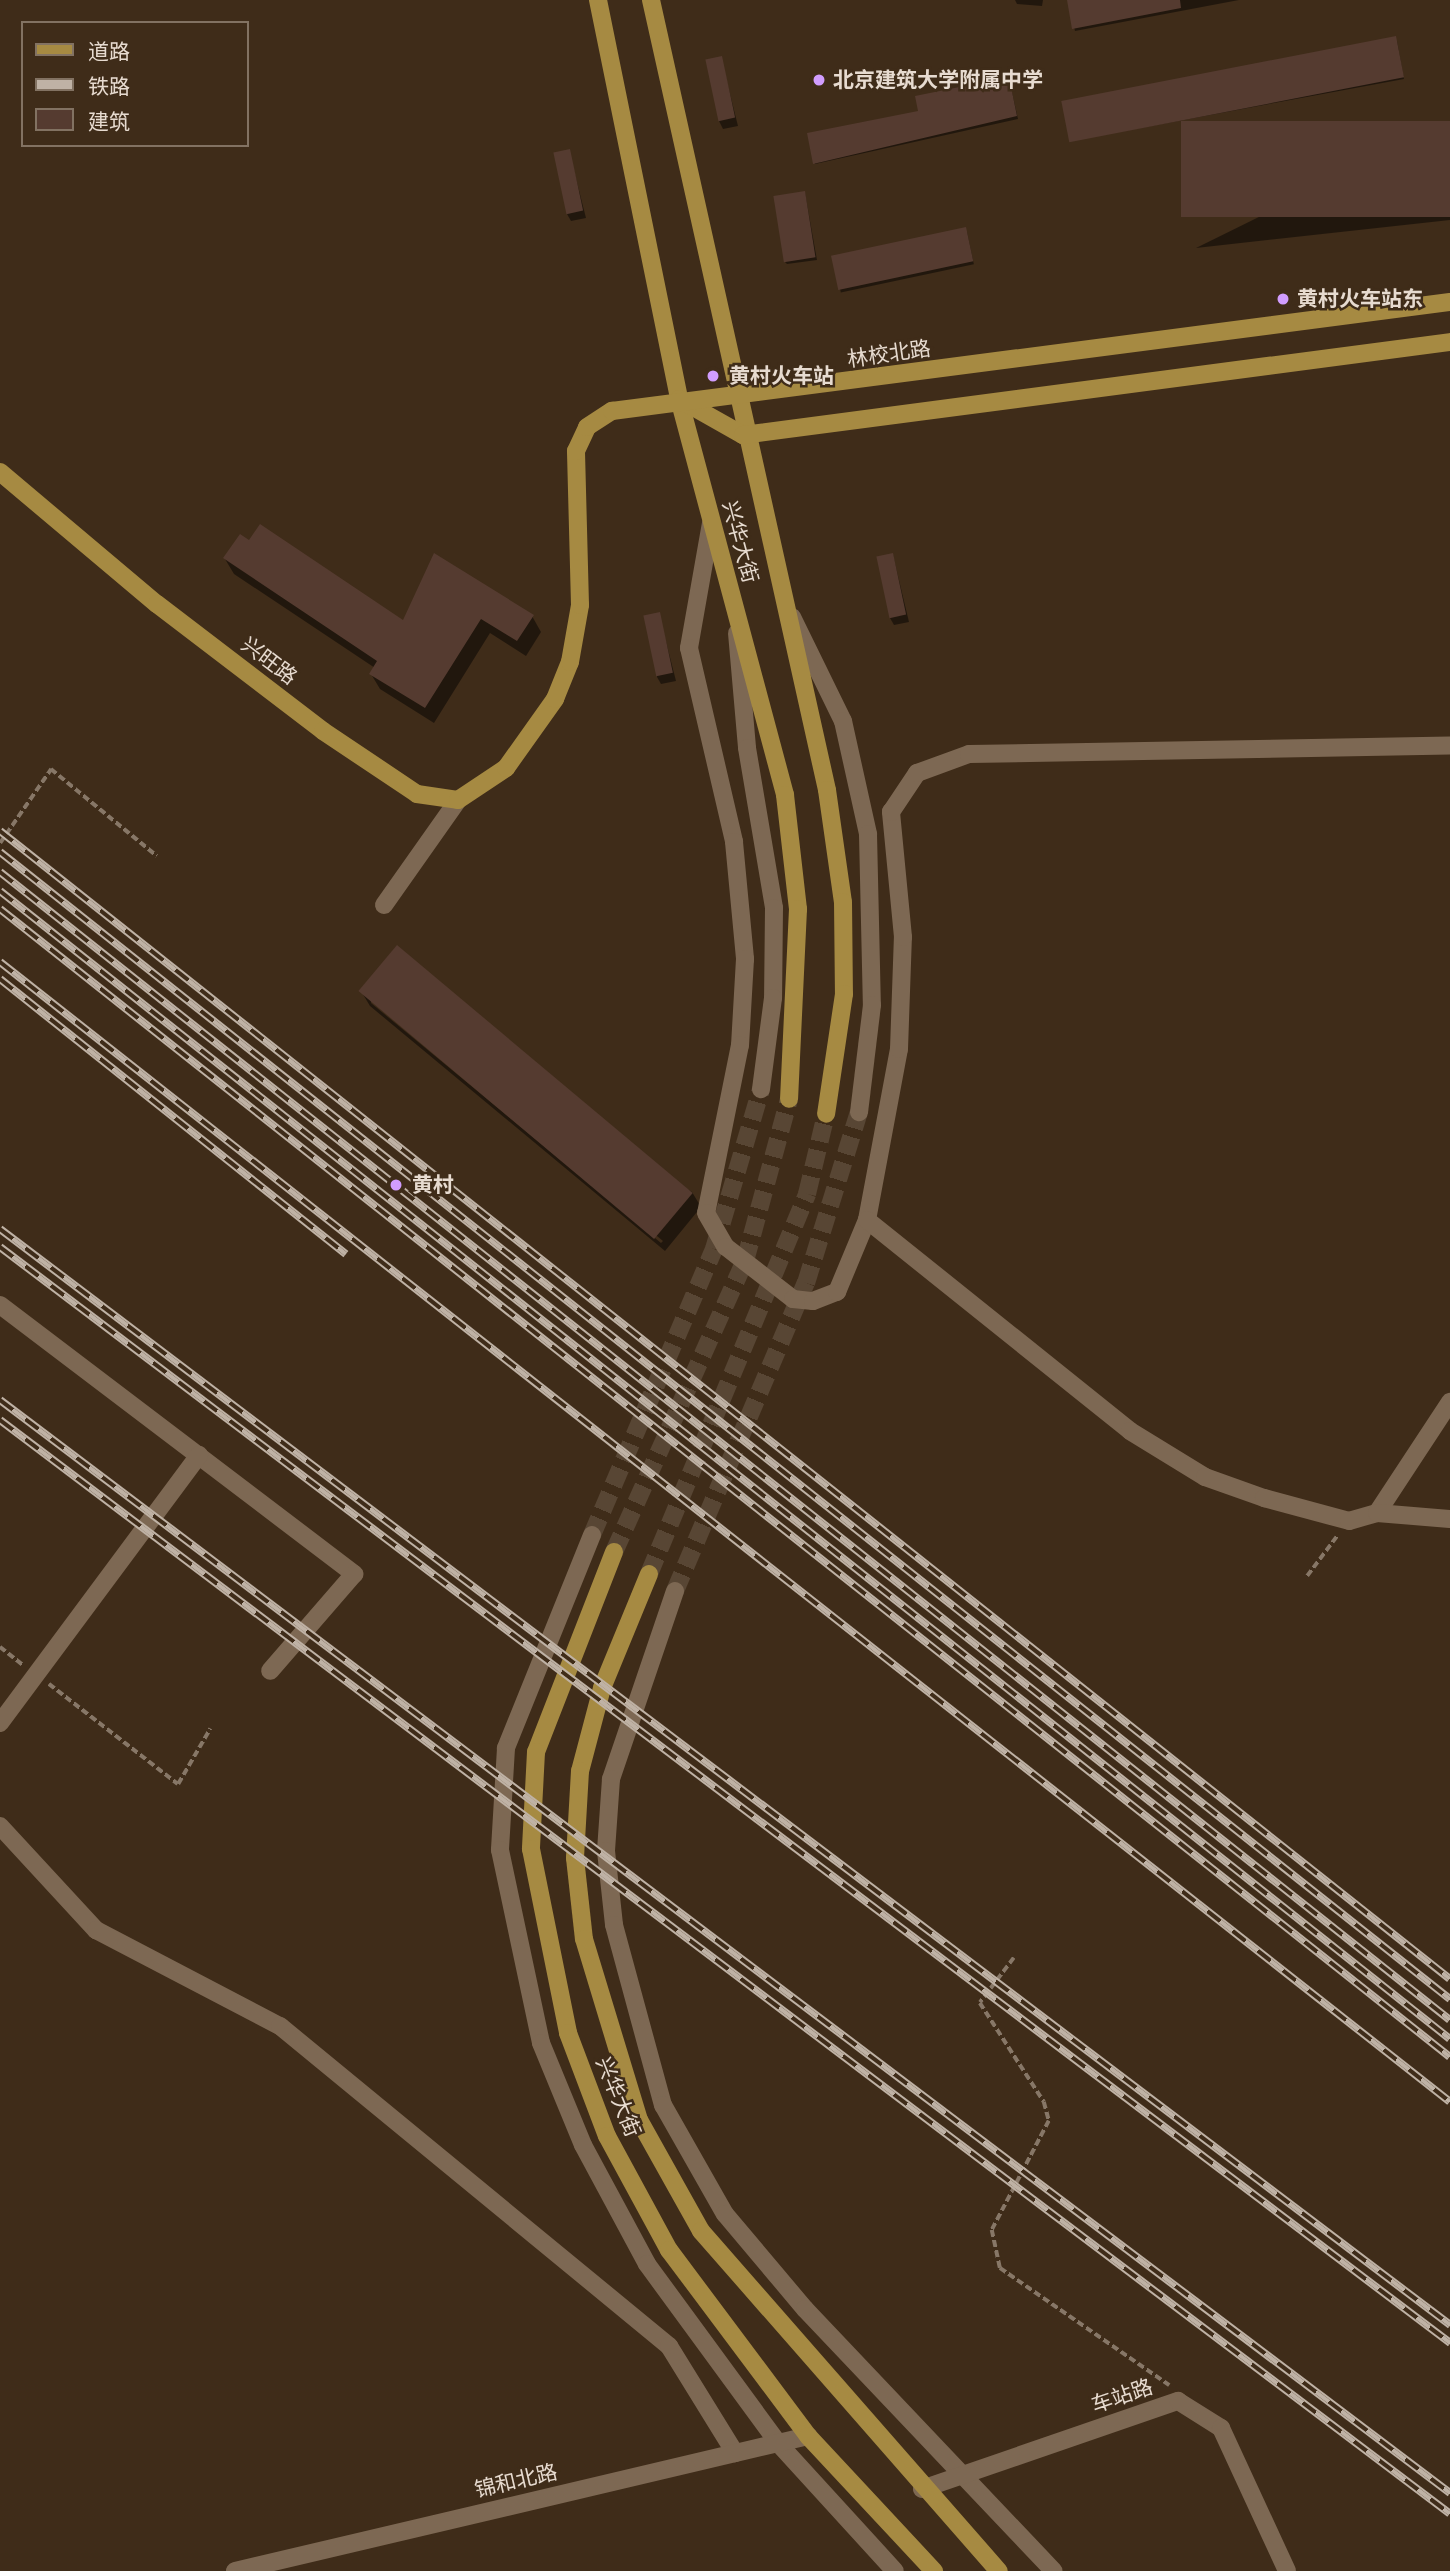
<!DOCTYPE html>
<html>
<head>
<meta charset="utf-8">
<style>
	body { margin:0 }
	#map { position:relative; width:1450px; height:2571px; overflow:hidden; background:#3f2c19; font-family:Figtree,"Noto Sans SC",sans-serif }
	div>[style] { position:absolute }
	.shadow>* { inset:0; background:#0007; transform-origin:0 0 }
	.building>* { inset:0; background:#553b30; transform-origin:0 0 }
	.minor-tunnel>* { height:18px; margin-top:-9px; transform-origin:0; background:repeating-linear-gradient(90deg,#584634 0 18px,transparent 0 27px) }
	.major-tunnel>* { height:18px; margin-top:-9px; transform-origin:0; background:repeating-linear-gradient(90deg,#584634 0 18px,transparent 0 27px) }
	.path>* { height:3.5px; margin-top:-1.75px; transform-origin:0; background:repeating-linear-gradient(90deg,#877767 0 7px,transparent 0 10.5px) }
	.minor>* { height:18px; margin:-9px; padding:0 9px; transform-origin:9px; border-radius:9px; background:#7d6853 }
	.major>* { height:18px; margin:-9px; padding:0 9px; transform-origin:9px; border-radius:9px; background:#a68a42 }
	.rail>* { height:8px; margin-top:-4px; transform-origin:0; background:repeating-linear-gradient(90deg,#3f2c19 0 16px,#bfb2a5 0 32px); box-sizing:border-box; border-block:2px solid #bfb2a5 }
	.dots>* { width:19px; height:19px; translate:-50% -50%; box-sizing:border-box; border:4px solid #3f2c19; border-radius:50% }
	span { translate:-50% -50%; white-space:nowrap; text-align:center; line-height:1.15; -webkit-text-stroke:5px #3f2c19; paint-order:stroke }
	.poi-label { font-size:21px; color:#e7dbd0; font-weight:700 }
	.left { translate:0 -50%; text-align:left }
	.street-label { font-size:21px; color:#e7dbd0 }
	.legend { position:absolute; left:21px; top:21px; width:228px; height:126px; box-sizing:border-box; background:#3f2c19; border:2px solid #827262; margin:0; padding:9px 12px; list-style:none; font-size:21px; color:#e7dbd0 }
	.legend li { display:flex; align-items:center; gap:14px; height:35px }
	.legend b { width:35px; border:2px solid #827262 }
</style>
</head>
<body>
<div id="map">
	<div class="shadow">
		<div style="clip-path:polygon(1015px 0,1043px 0,1042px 6px,1017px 4px)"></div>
		<div style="clip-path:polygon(1068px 0,1239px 0,1075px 31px)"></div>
		<div style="clip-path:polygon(1397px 41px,1404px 79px,1070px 141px)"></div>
		<div style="clip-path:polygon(721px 58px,738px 126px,723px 129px,719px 121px)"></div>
		<div style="clip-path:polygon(1009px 79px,1018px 119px,815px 164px,809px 135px,920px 112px)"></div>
		<div style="clip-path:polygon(1450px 123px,1450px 220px,1196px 248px)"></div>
		<div style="clip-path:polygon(569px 151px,586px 218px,571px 221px,567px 214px)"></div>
		<div style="clip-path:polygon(805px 193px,817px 260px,787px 264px,785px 262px)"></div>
		<div style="left:967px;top:232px;width:33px;height:136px;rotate:78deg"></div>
		<div style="clip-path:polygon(893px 555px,909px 622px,894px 625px,890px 618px)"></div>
		<div style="clip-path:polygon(225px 559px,404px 622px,532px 616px,541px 632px,526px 656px,490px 633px,434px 723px,380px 689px,371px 674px,375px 668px,234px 574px)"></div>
		<div style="clip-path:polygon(659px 614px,676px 681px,661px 684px,657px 677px)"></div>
		<div style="clip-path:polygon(evenodd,361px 991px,692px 1192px,701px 1207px,665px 1251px,370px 1006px,361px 991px,371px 998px,663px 1241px,661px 1243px,371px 1003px,371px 998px)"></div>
	</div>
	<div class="building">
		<div style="clip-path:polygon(1067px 0,1180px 0,1181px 8px,1072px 29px)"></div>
		<div style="left:1396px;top:36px;width:42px;height:341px;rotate:79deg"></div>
		<div style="left:722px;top:56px;width:63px;height:17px;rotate:78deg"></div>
		<div style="clip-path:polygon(1009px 77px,1017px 116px,813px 164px,807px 133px,918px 111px,915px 96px)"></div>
		<div style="left:1450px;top:121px;width:96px;height:269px;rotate:90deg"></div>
		<div style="left:570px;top:149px;width:63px;height:17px;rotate:78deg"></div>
		<div style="left:805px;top:191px;width:67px;height:32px;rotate:81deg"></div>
		<div style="left:966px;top:227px;width:35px;height:138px;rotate:78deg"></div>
		<div style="clip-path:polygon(260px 524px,403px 620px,434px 553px,534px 615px,517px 641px,481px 619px,425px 708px,369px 674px,377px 661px,223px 558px,240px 534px,249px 540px)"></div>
		<div style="left:893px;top:553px;width:63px;height:17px;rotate:78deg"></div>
		<div style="left:660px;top:612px;width:62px;height:17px;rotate:78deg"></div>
		<div style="left:397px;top:945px;width:386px;height:60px;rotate:40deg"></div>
	</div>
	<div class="minor-tunnel">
		<div style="left:592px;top:1535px;width:311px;rotate:-66.9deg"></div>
		<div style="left:714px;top:1249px;width:167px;rotate:-73.6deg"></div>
		<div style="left:675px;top:1591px;width:335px;rotate:-67deg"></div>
		<div style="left:806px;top:1283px;width:179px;rotate:-72.8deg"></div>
	</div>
	<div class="major-tunnel">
		<div style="left:614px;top:1552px;width:319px;rotate:-65.8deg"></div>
		<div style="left:745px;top:1261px;width:168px;rotate:-74.8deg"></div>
		<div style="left:649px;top:1574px;width:412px;rotate:-67.4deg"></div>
		<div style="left:807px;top:1194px;width:82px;rotate:-76.6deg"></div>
	</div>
	<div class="path">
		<div style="left:0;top:843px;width:90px;rotate:-55.4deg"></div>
		<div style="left:51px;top:769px;width:137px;rotate:39.4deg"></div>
		<div style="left:1307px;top:1576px;width:50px;rotate:-53.1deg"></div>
		<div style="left:0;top:1647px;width:29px;rotate:38deg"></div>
		<div style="left:49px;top:1684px;width:163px;rotate:37.8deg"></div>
		<div style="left:178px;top:1784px;width:64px;rotate:-59.8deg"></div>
		<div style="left:1014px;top:1958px;width:56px;rotate:127.1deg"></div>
		<div style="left:980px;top:2003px;width:118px;rotate:57.1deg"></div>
		<div style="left:1044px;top:2102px;width:20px;rotate:75deg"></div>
		<div style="left:1049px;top:2121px;width:123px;rotate:117.6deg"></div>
		<div style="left:992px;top:2230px;width:39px;rotate:78deg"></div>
		<div style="left:1000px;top:2268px;width:206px;rotate:34.7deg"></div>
	</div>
	<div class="minor">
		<div style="left:711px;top:523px;width:127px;rotate:100deg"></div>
		<div style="left:689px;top:648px;width:199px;rotate:76.9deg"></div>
		<div style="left:734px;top:842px;width:118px;rotate:84.6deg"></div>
		<div style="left:745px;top:959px;width:86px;rotate:93.3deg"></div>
		<div style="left:740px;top:1045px;width:171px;rotate:101.4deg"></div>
		<div style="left:706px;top:1213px;width:39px;rotate:60deg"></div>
		<div style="left:726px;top:1247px;width:85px;rotate:37.8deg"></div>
		<div style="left:793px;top:1299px;width:20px;rotate:6deg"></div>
		<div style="left:813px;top:1301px;width:26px;rotate:-21deg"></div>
		<div style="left:837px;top:1292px;width:78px;rotate:-67.4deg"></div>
		<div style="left:867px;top:1220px;width:174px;rotate:-79.4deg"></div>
		<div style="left:899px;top:1049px;width:112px;rotate:-88deg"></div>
		<div style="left:903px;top:937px;width:126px;rotate:-95.5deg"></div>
		<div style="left:891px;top:812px;width:47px;rotate:-56.3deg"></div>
		<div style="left:917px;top:773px;width:55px;rotate:-20.1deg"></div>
		<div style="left:969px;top:754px;width:481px;rotate:-1deg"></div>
		<div style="left:792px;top:617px;width:116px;rotate:63.9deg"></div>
		<div style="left:843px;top:721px;width:116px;rotate:77.5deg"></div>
		<div style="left:868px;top:834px;width:171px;rotate:88.7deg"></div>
		<div style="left:872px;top:1005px;width:108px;rotate:96.9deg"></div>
		<div style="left:737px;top:633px;width:115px;rotate:85deg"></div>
		<div style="left:747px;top:748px;width:162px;rotate:80.4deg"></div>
		<div style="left:774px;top:908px;width:90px;rotate:90.6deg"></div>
		<div style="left:773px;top:998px;width:92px;rotate:97.5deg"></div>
		<div style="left:384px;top:905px;width:128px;rotate:-54.8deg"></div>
		<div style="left:867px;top:1220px;width:337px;rotate:38.7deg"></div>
		<div style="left:1130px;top:1431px;width:88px;rotate:31.5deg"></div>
		<div style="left:1205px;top:1477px;width:63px;rotate:19.6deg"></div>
		<div style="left:1264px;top:1498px;width:88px;rotate:15.1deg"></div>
		<div style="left:1349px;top:1521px;width:29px;rotate:-16deg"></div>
		<div style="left:1377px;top:1513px;width:133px;rotate:-56.7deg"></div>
		<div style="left:0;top:1305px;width:445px;rotate:37.2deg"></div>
		<div style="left:354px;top:1574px;width:128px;rotate:130.9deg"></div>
		<div style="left:1377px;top:1513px;width:73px;rotate:4.7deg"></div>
		<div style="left:592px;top:1535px;width:230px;rotate:112deg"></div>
		<div style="left:506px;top:1748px;width:102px;rotate:93.4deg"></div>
		<div style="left:500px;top:1850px;width:197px;rotate:78deg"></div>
		<div style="left:541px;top:2043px;width:110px;rotate:67.6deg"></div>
		<div style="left:583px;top:2145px;width:135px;rotate:61.7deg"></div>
		<div style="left:647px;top:2264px;width:222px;rotate:53.8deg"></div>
		<div style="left:778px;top:2443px;width:173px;rotate:47.6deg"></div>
		<div style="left:675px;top:1591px;width:199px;rotate:108.8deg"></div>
		<div style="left:611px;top:1779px;width:72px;rotate:94deg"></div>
		<div style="left:606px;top:1851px;width:74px;rotate:83.8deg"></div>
		<div style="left:614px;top:1925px;width:187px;rotate:74.8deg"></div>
		<div style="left:663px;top:2105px;width:125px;rotate:60.4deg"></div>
		<div style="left:725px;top:2214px;width:124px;rotate:49.9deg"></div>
		<div style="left:805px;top:2309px;width:361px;rotate:46.5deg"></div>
		<div style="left:0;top:1723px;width:334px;rotate:-53.4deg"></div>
		<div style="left:0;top:1826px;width:142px;rotate:47.3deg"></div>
		<div style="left:96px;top:1930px;width:208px;rotate:27.6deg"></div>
		<div style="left:280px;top:2026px;width:504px;rotate:39.44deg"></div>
		<div style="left:669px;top:2346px;width:126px;rotate:58.3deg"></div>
		<div style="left:922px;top:2489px;width:271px;rotate:-19deg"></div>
		<div style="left:1178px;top:2401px;width:51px;rotate:32.1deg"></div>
		<div style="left:1221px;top:2428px;width:157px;rotate:65.2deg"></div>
		<div style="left:235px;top:2571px;width:589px;rotate:-13.26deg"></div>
	</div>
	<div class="major">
		<div style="left:598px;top:0;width:407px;rotate:78.5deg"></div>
		<div style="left:679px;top:399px;width:410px;rotate:75deg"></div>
		<div style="left:785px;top:795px;width:115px;rotate:83.5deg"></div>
		<div style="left:798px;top:909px;width:190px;rotate:92.7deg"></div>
		<div style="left:651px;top:0;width:809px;rotate:77.44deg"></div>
		<div style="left:827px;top:790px;width:113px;rotate:81.9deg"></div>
		<div style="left:843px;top:902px;width:92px;rotate:89.4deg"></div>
		<div style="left:844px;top:994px;width:121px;rotate:98.5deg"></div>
		<div style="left:679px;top:399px;width:73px;rotate:29.4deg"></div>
		<div style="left:743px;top:435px;width:713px;rotate:-7.49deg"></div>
		<div style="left:0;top:472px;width:205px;rotate:40.1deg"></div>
		<div style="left:157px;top:604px;width:209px;rotate:37.4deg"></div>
		<div style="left:323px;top:731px;width:113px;rotate:33.8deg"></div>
		<div style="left:417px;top:794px;width:41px;rotate:8.3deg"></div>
		<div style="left:458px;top:800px;width:58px;rotate:-33.7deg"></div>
		<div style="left:506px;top:768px;width:85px;rotate:-54.6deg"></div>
		<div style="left:555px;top:699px;width:40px;rotate:-68deg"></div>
		<div style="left:570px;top:662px;width:58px;rotate:-80deg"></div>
		<div style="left:580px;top:605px;width:154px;rotate:-91.5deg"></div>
		<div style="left:576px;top:451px;width:26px;rotate:-65deg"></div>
		<div style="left:587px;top:427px;width:30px;rotate:-33deg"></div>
		<div style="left:612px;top:411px;width:845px;rotate:-7.41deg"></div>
		<div style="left:614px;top:1552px;width:215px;rotate:111.3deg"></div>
		<div style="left:536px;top:1752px;width:97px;rotate:93deg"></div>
		<div style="left:531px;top:1849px;width:188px;rotate:78.6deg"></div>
		<div style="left:568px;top:2033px;width:110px;rotate:69.3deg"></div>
		<div style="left:607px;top:2136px;width:130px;rotate:61.5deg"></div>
		<div style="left:669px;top:2250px;width:232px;rotate:53.2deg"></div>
		<div style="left:808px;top:2436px;width:185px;rotate:47deg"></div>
		<div style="left:649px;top:1574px;width:123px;rotate:112.4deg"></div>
		<div style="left:602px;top:1688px;width:86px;rotate:104.8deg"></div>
		<div style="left:580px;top:1771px;width:87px;rotate:93.3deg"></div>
		<div style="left:575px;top:1858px;width:81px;rotate:83.7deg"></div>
		<div style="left:584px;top:1939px;width:189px;rotate:73.1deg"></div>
		<div style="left:639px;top:2120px;width:127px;rotate:60.8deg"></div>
		<div style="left:701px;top:2231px;width:452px;rotate:48.8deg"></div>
	</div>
	<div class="rail">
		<div style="left:0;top:831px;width:1849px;rotate:38.37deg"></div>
		<div style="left:0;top:852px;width:1849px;rotate:38.35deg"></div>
		<div style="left:0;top:872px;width:1849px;rotate:38.37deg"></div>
		<div style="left:0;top:891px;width:1849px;rotate:38.37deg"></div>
		<div style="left:0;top:909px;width:1849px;rotate:38.37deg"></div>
		<div style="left:0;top:962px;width:1844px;rotate:38.17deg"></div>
		<div style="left:0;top:979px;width:442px;rotate:38.5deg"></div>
		<div style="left:0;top:1229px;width:1818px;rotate:37.08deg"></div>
		<div style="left:0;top:1247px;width:1818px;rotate:37.08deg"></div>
		<div style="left:0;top:1400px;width:1816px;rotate:37.01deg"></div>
		<div style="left:0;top:1420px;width:1816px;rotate:37.03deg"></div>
	</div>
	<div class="dots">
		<div style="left:819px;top:80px;background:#d19dfe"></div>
		<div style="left:1283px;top:299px;background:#d19dfe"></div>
		<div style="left:713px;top:376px;background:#d19dfe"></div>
		<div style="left:396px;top:1185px;background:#d19dfe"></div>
	</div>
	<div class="poi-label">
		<span class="left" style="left:833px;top:80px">北京建筑大学附属中学</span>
		<span class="left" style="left:1297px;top:299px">黄村火车站东</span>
		<span class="left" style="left:729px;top:376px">黄村火车站</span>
		<span class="left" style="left:412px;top:1185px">黄村</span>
	</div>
	<div class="street-label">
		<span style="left:889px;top:354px;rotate:-8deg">林校北路</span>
		<span style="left:740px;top:542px;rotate:75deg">兴华大街</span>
		<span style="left:269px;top:661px;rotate:37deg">兴旺路</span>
		<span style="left:618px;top:2097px;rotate:68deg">兴华大街</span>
		<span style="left:1122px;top:2396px;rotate:-19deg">车站路</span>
		<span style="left:516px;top:2481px;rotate:-13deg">锦和北路</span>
	</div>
	<ul class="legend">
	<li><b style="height:9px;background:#a68a42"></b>道路</li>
	<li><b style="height:9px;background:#bfb2a5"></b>铁路</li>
	<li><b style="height:19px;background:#553b30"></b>建筑</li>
	</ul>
</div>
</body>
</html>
